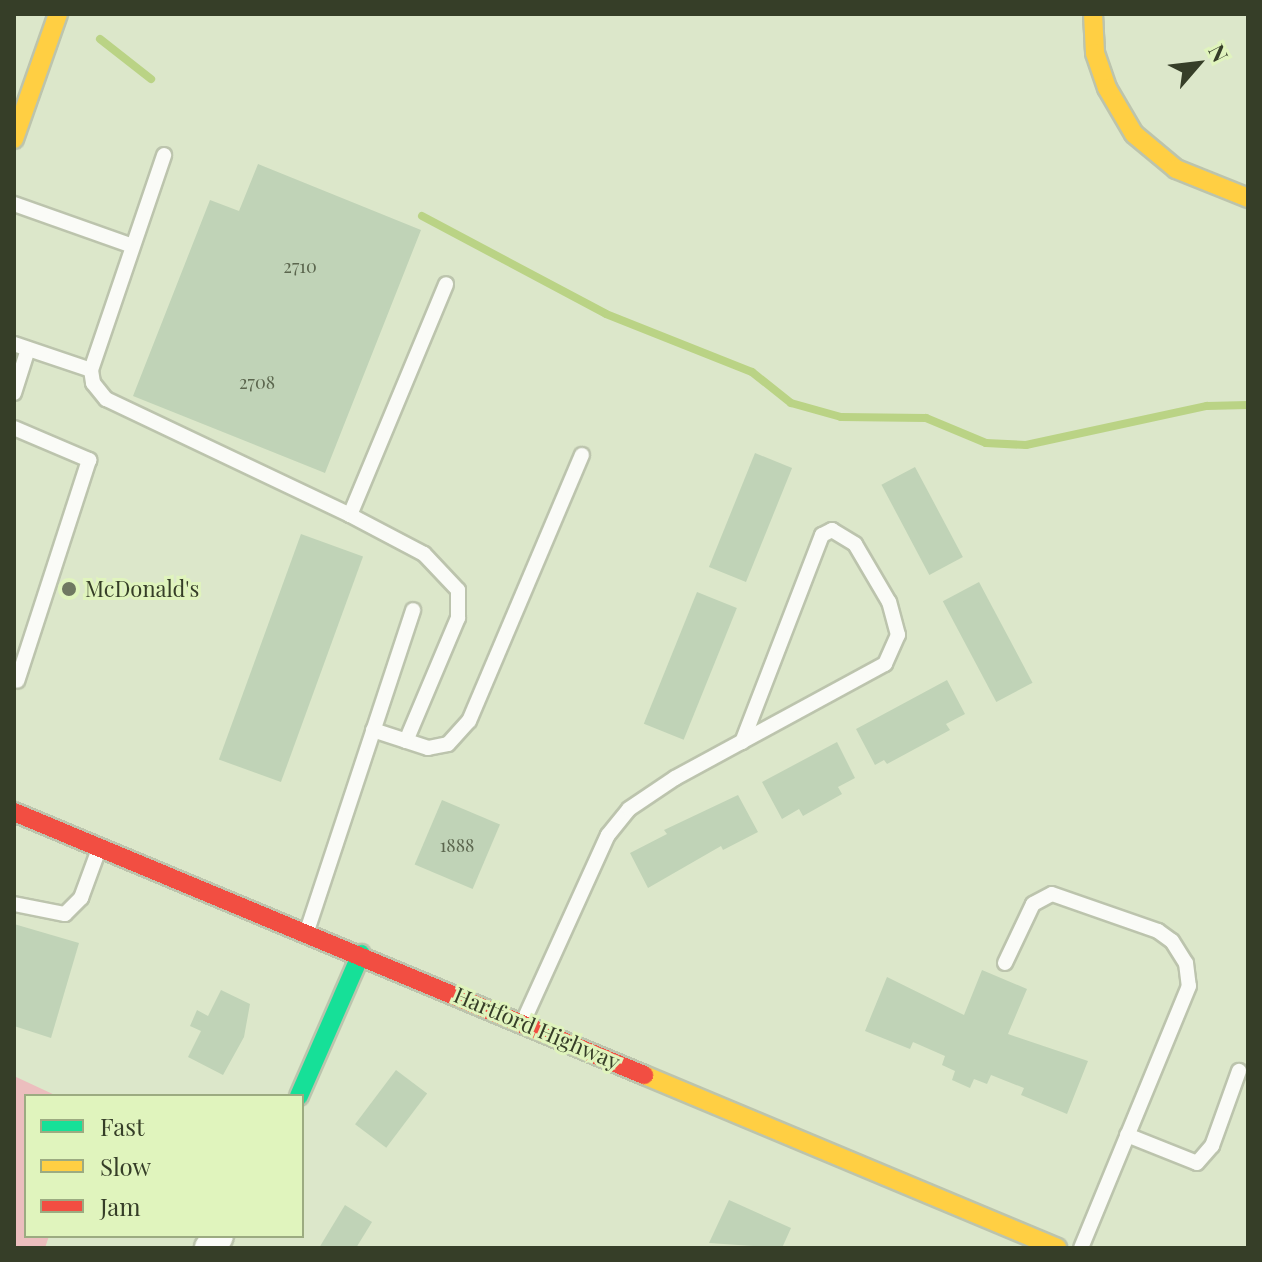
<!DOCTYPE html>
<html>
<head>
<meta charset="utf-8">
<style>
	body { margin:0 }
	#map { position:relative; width:1262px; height:1262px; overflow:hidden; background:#dce7ca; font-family:"Playfair Display",serif }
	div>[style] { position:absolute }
	.green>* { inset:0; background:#ecbebe }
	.stream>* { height:8px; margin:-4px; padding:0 4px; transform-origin:4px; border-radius:4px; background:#bad385 }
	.building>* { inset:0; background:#c0d3b7; transform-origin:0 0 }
	.roads { filter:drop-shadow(2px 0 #bcc4ad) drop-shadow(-2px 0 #bcc4ad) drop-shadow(0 2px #bcc4ad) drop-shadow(0 -2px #bcc4ad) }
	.lane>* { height:14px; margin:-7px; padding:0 7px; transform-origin:7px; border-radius:7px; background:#fafbf7 }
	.street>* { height:30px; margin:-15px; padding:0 15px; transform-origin:15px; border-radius:15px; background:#fafbf7 }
	.fast>* { height:18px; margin:-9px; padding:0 9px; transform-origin:9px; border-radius:9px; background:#16e098 }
	.slow>* { height:18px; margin:-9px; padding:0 9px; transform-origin:9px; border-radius:9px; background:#ffcf43 }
	.jam>* { height:18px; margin:-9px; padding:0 9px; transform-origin:9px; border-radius:9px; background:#f24e42 }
	.dots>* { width:22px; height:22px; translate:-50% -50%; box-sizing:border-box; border:4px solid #e0f4bd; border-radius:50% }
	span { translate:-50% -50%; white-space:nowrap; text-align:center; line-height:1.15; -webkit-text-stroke:6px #e0f4bd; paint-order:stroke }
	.number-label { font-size:18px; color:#5b664e }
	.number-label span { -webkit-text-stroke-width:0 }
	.poi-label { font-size:22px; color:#363e28 }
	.left { translate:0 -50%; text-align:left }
	.street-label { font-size:22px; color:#363e28 }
	.frame { position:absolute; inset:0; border:16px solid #363e28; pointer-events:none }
	.legend { position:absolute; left:24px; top:1094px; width:280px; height:144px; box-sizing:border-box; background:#e0f4bd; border:2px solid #9cab81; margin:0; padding:10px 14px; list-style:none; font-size:24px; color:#363e28 }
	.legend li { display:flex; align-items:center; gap:16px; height:40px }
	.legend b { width:40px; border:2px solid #9cab81 }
	.north { position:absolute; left:1158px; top:24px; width:80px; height:80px; -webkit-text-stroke:6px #e0f4bd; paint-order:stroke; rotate:62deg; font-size:22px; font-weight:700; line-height:32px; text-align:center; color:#363e28 }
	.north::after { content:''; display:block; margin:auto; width:28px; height:36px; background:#363e28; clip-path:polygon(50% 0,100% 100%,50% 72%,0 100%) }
</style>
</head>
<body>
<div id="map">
	<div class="green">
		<div style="clip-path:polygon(14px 1076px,57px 1096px,26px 1096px,26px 1236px,49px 1236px,45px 1248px,14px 1248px)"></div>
	</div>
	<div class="stream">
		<div style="left:100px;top:39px;width:65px;rotate:38.1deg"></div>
		<div style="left:422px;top:216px;width:208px;rotate:28deg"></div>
		<div style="left:606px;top:314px;width:157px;rotate:21.7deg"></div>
		<div style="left:752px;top:372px;width:50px;rotate:38.5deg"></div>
		<div style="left:791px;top:403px;width:52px;rotate:15.6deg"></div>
		<div style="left:841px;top:417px;width:85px;rotate:0.7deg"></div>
		<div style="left:926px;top:418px;width:65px;rotate:22.6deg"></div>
		<div style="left:986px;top:443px;width:40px;rotate:2.9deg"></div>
		<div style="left:1026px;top:445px;width:185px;rotate:-12.2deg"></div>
		<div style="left:1207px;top:406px;width:41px;rotate:-1.4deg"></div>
	</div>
	<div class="building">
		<div style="clip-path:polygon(258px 164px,421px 230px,325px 473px,133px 396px,210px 200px,239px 211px)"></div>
		<div style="left:755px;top:453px;width:40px;height:123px;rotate:22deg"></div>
		<div style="left:915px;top:467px;width:102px;height:38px;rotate:62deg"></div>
		<div style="left:301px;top:534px;width:66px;height:240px;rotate:20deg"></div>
		<div style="left:979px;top:582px;width:114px;height:41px;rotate:62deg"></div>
		<div style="left:697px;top:592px;width:43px;height:142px;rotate:22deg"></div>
		<div style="clip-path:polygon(947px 680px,965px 714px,946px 724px,950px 730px,887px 764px,884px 760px,875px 765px,856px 729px)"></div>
		<div style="clip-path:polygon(837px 742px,855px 778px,838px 787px,842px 794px,803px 816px,799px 809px,782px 819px,762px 782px)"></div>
		<div style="clip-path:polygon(738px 795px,758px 832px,723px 850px,721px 846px,648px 888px,630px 853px,667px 834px,664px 830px)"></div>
		<div style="left:442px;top:800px;width:63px;height:70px;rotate:23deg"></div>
		<div style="clip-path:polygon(14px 924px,79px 943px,51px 1038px,14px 1026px)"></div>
		<div style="clip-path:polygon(982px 970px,1027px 989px,1008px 1034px,1088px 1061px,1067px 1114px,1021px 1095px,1024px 1088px,991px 1075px,987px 1084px,974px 1079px,970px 1088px,952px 1080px,955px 1071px,942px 1065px,945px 1056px,913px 1042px,910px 1049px,865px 1031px,887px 977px,964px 1015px)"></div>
		<div style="clip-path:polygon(221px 990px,250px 1004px,244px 1037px,223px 1075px,188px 1057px,201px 1031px,190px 1026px,197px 1010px,208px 1016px)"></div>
		<div style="left:396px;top:1070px;width:39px;height:68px;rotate:37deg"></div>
		<div style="clip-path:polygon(729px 1200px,791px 1228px,782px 1248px,709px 1243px)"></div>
		<div style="clip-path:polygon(345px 1205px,372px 1222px,356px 1248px,319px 1248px)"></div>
	</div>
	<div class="roads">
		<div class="lane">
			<div style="left:14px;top:204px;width:123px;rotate:19.5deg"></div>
			<div style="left:14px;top:344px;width:81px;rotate:18.7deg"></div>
			<div style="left:91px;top:370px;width:227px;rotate:-71.2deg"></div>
			<div style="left:91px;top:370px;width:13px;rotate:81deg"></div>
			<div style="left:93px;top:383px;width:21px;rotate:51deg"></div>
			<div style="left:106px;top:399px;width:270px;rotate:25.4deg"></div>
			<div style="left:14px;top:393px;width:46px;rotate:-72.3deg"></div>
			<div style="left:14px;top:428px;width:82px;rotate:23.1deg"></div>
			<div style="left:89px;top:460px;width:232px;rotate:108deg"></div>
			<div style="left:373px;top:730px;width:58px;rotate:18.1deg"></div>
			<div style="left:428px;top:748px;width:20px;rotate:-11deg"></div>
			<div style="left:448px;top:744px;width:31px;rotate:-48deg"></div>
			<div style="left:469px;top:721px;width:289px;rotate:-67deg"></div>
			<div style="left:406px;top:741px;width:134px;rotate:-67.1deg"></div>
			<div style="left:458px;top:618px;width:28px;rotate:-90deg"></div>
			<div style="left:458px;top:590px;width:50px;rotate:-133.4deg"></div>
			<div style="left:424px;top:554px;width:84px;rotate:-152.2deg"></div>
			<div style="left:350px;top:515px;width:250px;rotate:-67.4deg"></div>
			<div style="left:14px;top:904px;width:52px;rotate:11.1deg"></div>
			<div style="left:65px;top:914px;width:23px;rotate:-45deg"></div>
			<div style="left:81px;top:898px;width:52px;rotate:-69.8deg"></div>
			<div style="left:307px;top:931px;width:338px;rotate:-71.7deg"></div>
			<div style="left:1005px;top:963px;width:65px;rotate:-64.6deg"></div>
			<div style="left:1033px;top:904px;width:21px;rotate:-28deg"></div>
			<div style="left:1052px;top:894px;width:112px;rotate:19.2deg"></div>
			<div style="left:1158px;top:931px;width:17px;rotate:36deg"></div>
			<div style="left:1172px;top:941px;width:26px;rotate:58deg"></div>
			<div style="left:1186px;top:963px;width:23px;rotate:83deg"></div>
			<div style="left:1189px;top:986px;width:283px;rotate:112.4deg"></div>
			<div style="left:523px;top:1022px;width:205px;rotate:-65.6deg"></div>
			<div style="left:608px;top:835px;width:33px;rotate:-51deg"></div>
			<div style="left:629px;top:809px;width:55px;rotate:-34deg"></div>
			<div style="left:675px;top:778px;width:239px;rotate:-28.5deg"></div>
			<div style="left:885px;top:664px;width:32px;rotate:-66deg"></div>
			<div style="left:898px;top:635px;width:34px;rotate:-105deg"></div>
			<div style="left:889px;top:602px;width:67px;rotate:-120.4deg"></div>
			<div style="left:855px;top:544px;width:27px;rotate:-149deg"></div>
			<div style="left:832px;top:530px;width:11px;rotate:153deg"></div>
			<div style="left:822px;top:535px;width:222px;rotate:111.1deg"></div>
			<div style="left:1127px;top:1135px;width:75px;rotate:21.8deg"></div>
			<div style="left:1197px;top:1163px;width:23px;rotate:-49deg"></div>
			<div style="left:1212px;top:1146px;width:80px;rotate:-70.2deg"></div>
		</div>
		<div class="street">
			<div style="left:210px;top:1248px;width:14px;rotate:-56deg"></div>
		</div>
		<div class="fast">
			<div style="left:299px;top:1096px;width:155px;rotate:-66.4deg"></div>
		</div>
		<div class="slow">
			<div style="left:1093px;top:14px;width:39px;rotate:87deg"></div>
			<div style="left:1095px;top:53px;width:37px;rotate:71deg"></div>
			<div style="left:1107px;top:88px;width:53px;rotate:59.6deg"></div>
			<div style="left:1134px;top:134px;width:55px;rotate:39.8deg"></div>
			<div style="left:1176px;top:169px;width:78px;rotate:21.9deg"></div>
			<div style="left:14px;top:139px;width:133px;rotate:-70.6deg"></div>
			<div style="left:644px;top:1075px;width:448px;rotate:22.7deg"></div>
		</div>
		<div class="jam">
			<div style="left:14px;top:812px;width:683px;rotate:22.66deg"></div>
		</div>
	</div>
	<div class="dots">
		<div style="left:69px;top:589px;background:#707961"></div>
	</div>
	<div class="number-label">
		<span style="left:300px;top:266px">2710</span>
		<span style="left:257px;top:382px">2708</span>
		<span style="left:457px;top:845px">1888</span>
	</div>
	<div class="poi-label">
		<span class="left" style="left:85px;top:589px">McDonald's</span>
	</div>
	<div class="street-label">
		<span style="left:537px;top:1028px;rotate:23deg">Hartford Highway</span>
	</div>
	<div class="frame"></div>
	<ul class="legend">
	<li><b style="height:10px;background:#16e098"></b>Fast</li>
	<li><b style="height:10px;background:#ffcf43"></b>Slow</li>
	<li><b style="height:10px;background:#f24e42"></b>Jam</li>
	</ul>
	<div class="north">N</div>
</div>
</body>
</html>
